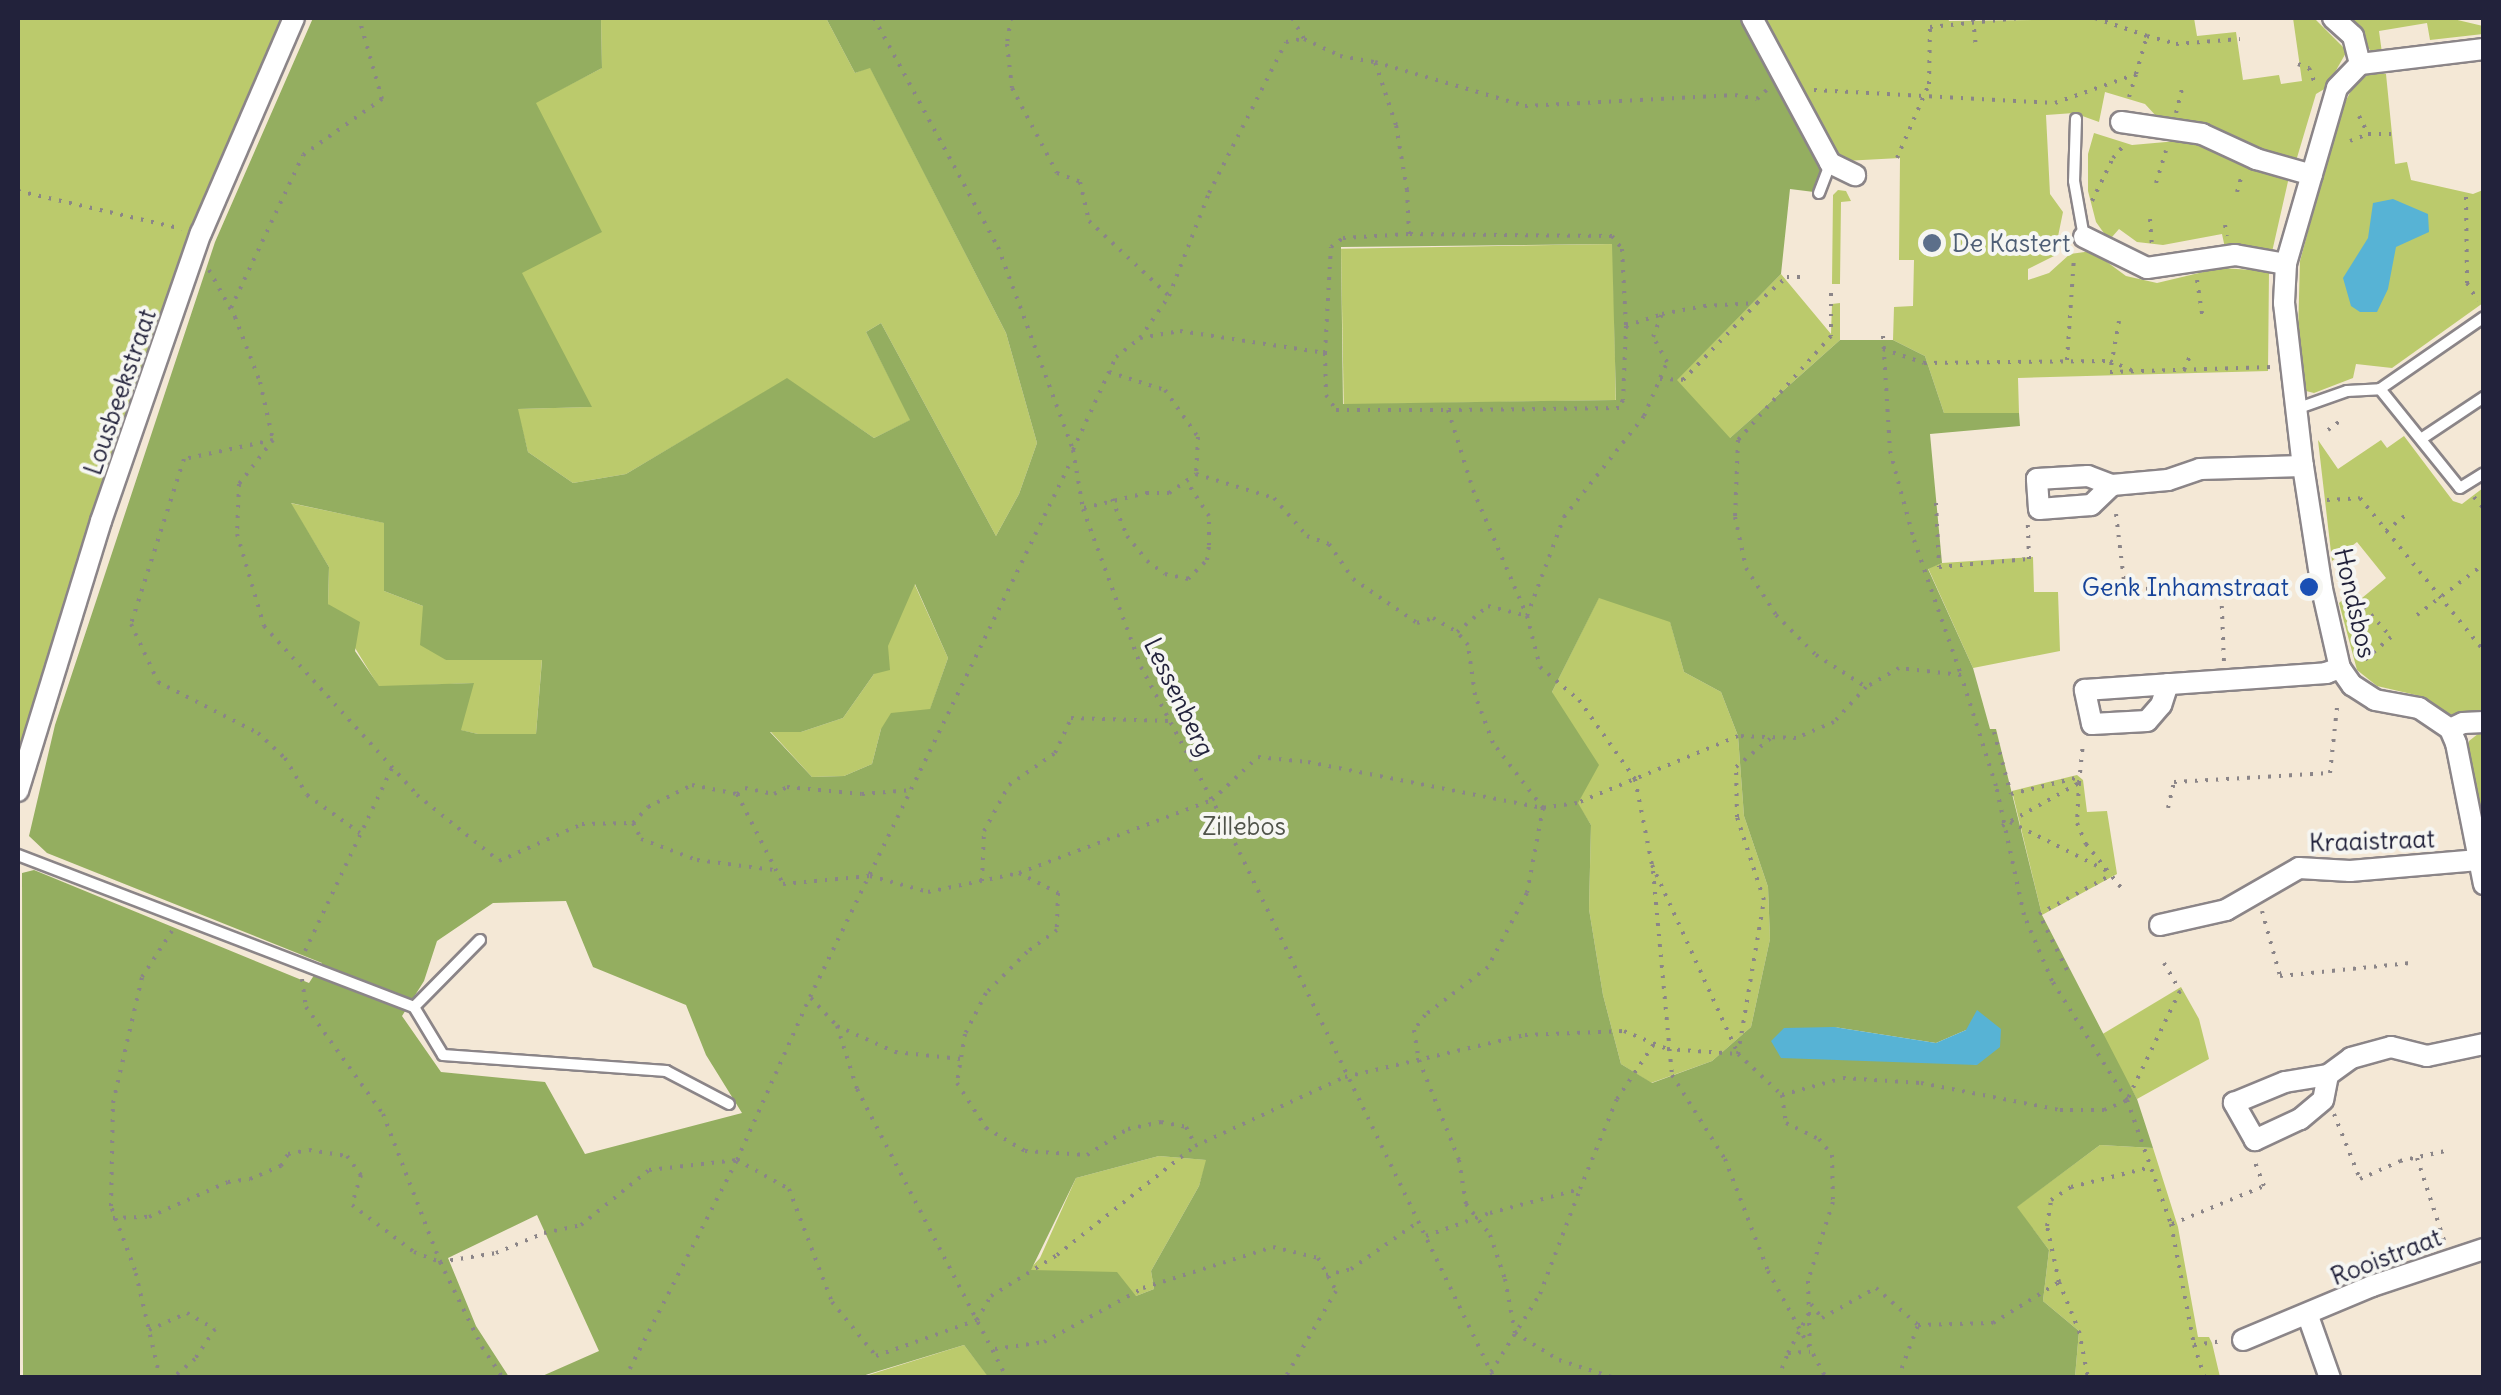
<!DOCTYPE html>
<html>
<head>
<meta charset="utf-8">
<style>
	body { margin:0 }
	#map { position:relative; width:2501px; height:1395px; overflow:hidden; background:#f4e8d6; font-family:Delius,sans-serif }
	div>[style] { position:absolute }
	.green>* { inset:0; background:#bbca6c; transform-origin:0 0 }
	.forest>* { inset:0; background:#94ae60 }
	.water>* { inset:0; background:#57b3d5 }
	.path>* { height:4px; margin-top:-2px; transform-origin:0; background:repeating-linear-gradient(90deg,#8b8588 0 2.5px,transparent 0 10.5px) }
	.roads { filter:drop-shadow(2px 0 #8b8588) drop-shadow(-2px 0 #8b8588) drop-shadow(0 2px #8b8588) drop-shadow(0 -2px #8b8588) }
	.lane>* { height:10px; margin:-5px; padding:0 5px; transform-origin:5px; border-radius:5px; background:#fff }
	.street>* { height:20px; margin:-10px; padding:0 10px; transform-origin:10px; border-radius:10px; background:#fff }
	.path-bridge>* { height:4px; margin-top:-2px; transform-origin:0; background:repeating-linear-gradient(90deg,#8b8588 0 2.5px,transparent 0 10.5px) }
	.dots>* { width:28px; height:28px; translate:-50% -50%; box-sizing:border-box; border:5px solid #f6f6f2; border-radius:50% }
	span { translate:-50% -50%; white-space:nowrap; text-align:center; line-height:1.15; -webkit-text-stroke:8px #f6f6f2; paint-order:stroke }
	.service-label { font-size:25px; color:#4e5e75 }
	.left { translate:0 -50%; text-align:left }
	.street-label { font-size:25px; color:#22223b }
	.transit-label { font-size:25px; color:#164399 }
	.right { translate:-100% -50%; text-align:right }
	.park-label { font-size:25px; color:#50544a }
	.frame { position:absolute; inset:0; border:20px solid #22223b; pointer-events:none }
</style>
</head>
<body>
<div id="map">
	<div class="green">
		<div style="clip-path:polygon(18px 18px,281px 18px,181px 255px,90px 520px,18px 756px)"></div>
		<div style="clip-path:polygon(601px 18px,826px 18px,855px 73px,870px 67px,1006px 333px,1037px 443px,1019px 494px,996px 536px,881px 323px,866px 332px,911px 420px,874px 438px,787px 379px,626px 474px,573px 483px,528px 452px,517px 409px,591px 407px,521px 273px,536px 102px,602px 68px)"></div>
		<div style="clip-path:polygon(1760px 18px,1948px 18px,1949px 21px,2194px 18px,2197px 36px,2236px 32px,2243px 80px,2279px 75px,2281px 84px,2302px 81px,2293px 18px,2314px 18px,2347px 51px,2326px 88px,2316px 94px,2296px 161px,2158px 118px,2145px 104px,2105px 92px,2099px 122px,2074px 113px,2046px 115px,2050px 194px,2063px 212px,2054px 256px,2028px 269px,2028px 280px,2049px 273px,2070px 254px,2092px 251px,2126px 276px,2157px 283px,2220px 268px,2269px 271px,2268px 371px,2018px 378px,2019px 413px,1944px 413px,1925px 356px,1893px 340px,1894px 307px,1913px 306px,1914px 260px,1899px 260px,1900px 158px,1844px 161px,1821px 135px)"></div>
		<div style="clip-path:polygon(2344px 18px,2449px 18px,2483px 26px,2483px 34px,2430px 40px,2427px 23px,2379px 31px,2382px 53px,2371px 51px)"></div>
		<div style="clip-path:polygon(2370px 73px,2386px 74px,2395px 164px,2407px 162px,2411px 180px,2473px 194px,2483px 190px,2483px 303px,2392px 368px,2356px 364px,2353px 378px,2314px 393px,2306px 391px,2298px 333px,2300px 261px,2341px 110px,2353px 87px)"></div>
		<div style="clip-path:polygon(2094px 133px,2132px 145px,2200px 139px,2289px 177px,2272px 252px,2225px 248px,2222px 234px,2163px 245px,2137px 242px,2119px 229px,2112px 237px,2106px 236px,2096px 222px,2088px 191px,2088px 154px)"></div>
		<div style="clip-path:polygon(1838px 190px,1846px 191px,1851px 201px,1841px 202px,1840px 284px,1832px 284px,1833px 195px)"></div>
		<div style="left:1613px;top:244px;width:156px;height:272px;rotate:89deg"></div>
		<div style="clip-path:polygon(1781px 274px,1831px 334px,1832px 304px,1840px 303px,1840px 340px,1729px 439px,1676px 380px)"></div>
		<div style="clip-path:polygon(2404px 436px,2453px 501px,2462px 504px,2483px 488px,2483px 711px,2450px 715px,2420px 696px,2377px 686px,2357px 670px,2339px 603px,2354px 590px,2362px 598px,2386px 578px,2357px 542px,2332px 561px,2318px 440px,2338px 469px,2381px 440px,2387px 448px)"></div>
		<div style="clip-path:polygon(290px 503px,385px 523px,384px 591px,423px 606px,446px 660px,542px 659px,536px 734px,478px 734px,460px 730px,473px 683px,379px 687px,328px 604px,329px 567px)"></div>
		<div style="clip-path:polygon(2033px 557px,2034px 592px,2058px 592px,2060px 651px,1973px 668px,1928px 568px,1942px 563px)"></div>
		<div style="clip-path:polygon(914px 583px,948px 658px,930px 710px,881px 729px,872px 764px,844px 776px,812px 777px,770px 731px,801px 732px,843px 718px,874px 674px)"></div>
		<div style="clip-path:polygon(1599px 597px,1670px 621px,1684px 672px,1721px 692px,1738px 736px,1744px 816px,1768px 887px,1770px 939px,1751px 1027px,1712px 1061px,1651px 1083px,1621px 1064px,1603px 995px,1589px 909px,1591px 825px,1577px 803px,1552px 692px)"></div>
		<div style="clip-path:polygon(2483px 730px,2483px 816px,2468px 750px,2469px 741px)"></div>
		<div style="clip-path:polygon(2077px 775px,2083px 780px,2087px 812px,2107px 811px,2117px 874px,2042px 915px,2012px 791px)"></div>
		<div style="clip-path:polygon(2181px 987px,2199px 1019px,2209px 1059px,2137px 1099px,2101px 1035px)"></div>
		<div style="clip-path:polygon(2100px 1145px,2153px 1148px,2178px 1227px,2198px 1337px,2209px 1337px,2212px 1343px,2220px 1377px,2075px 1377px,2079px 1331px,2043px 1301px,2049px 1250px,2016px 1207px)"></div>
		<div style="clip-path:polygon(1159px 1156px,1207px 1160px,1199px 1186px,1151px 1271px,1154px 1289px,1136px 1296px,1029px 1270px,1040px 1258px,1076px 1178px)"></div>
		<div style="clip-path:polygon(964px 1345px,989px 1377px,859px 1378px)"></div>
	</div>
	<div class="forest">
		<div style="clip-path:polygon(evenodd,313px 18px,601px 18px,602px 68px,536px 103px,602px 232px,522px 273px,592px 407px,518px 409px,528px 452px,573px 483px,626px 474px,787px 378px,874px 438px,910px 420px,866px 332px,881px 323px,996px 536px,1019px 494px,1037px 443px,1006px 333px,870px 68px,855px 73px,826px 18px,1742px 18px,1823px 166px,1823px 177px,1814px 192px,1790px 189px,1781px 274px,1677px 380px,1730px 438px,1840px 340px,1893px 340px,1925px 356px,1944px 413px,2019px 413px,2020px 426px,1930px 434px,1942px 563px,1928px 569px,1973px 668px,1990px 729px,1996px 729px,2042px 915px,2137px 1099px,2153px 1148px,2100px 1145px,2017px 1207px,2049px 1250px,2043px 1301px,2079px 1331px,2075px 1377px,989px 1378px,964px 1345px,859px 1377px,540px 1377px,599px 1351px,537px 1215px,448px 1258px,476px 1326px,509px 1377px,23px 1377px,22px 873px,34px 870px,309px 983px,322px 963px,47px 853px,29px 836px,55px 725px,215px 242px,313px 18px,1612px 244px,1616px 400px,1343px 404px,1341px 247px,1612px 244px,313px 18px,291px 503px,384px 523px,384px 591px,423px 606px,420px 645px,446px 660px,542px 660px,536px 734px,478px 734px,461px 730px,474px 683px,379px 686px,355px 651px,360px 622px,328px 604px,329px 567px,291px 503px,313px 18px,915px 584px,948px 658px,930px 709px,891px 713px,881px 729px,872px 764px,844px 776px,812px 777px,770px 732px,801px 732px,843px 718px,874px 674px,890px 670px,888px 646px,915px 584px,313px 18px,1599px 598px,1670px 622px,1684px 672px,1721px 692px,1738px 736px,1744px 816px,1768px 887px,1770px 939px,1751px 1027px,1712px 1061px,1652px 1083px,1621px 1064px,1603px 995px,1589px 909px,1591px 825px,1578px 803px,1599px 765px,1552px 692px,1599px 598px,313px 18px,566px 901px,593px 967px,686px 1005px,706px 1055px,742px 1113px,585px 1154px,545px 1082px,441px 1072px,402px 1016px,424px 981px,437px 941px,493px 903px,566px 901px,313px 18px,1834px 1027px,1936px 1043px,1966px 1030px,1977px 1065px,1834px 1027px,313px 18px,1159px 1156px,1206px 1160px,1199px 1186px,1151px 1271px,1154px 1289px,1136px 1296px,1117px 1272px,1031px 1270px,1076px 1178px,1159px 1156px)"></div>
	</div>
	<div class="water">
		<div style="clip-path:polygon(2393px 199px,2428px 214px,2429px 232px,2396px 247px,2388px 289px,2377px 312px,2360px 312px,2351px 306px,2343px 278px,2368px 238px,2373px 203px)"></div>
		<div style="clip-path:polygon(1977px 1010px,2001px 1029px,2000px 1047px,1977px 1065px,1781px 1058px,1771px 1041px,1784px 1028px,1834px 1027px,1936px 1043px,1966px 1030px)"></div>
	</div>
	<div class="path">
		<div style="left:874px;top:18px;width:260px;rotate:61.6deg"></div>
		<div style="left:998px;top:247px;width:216px;rotate:69.7deg"></div>
		<div style="left:1073px;top:450px;width:60px;rotate:80.4deg"></div>
		<div style="left:1083px;top:509px;width:168px;rotate:69.8deg"></div>
		<div style="left:1141px;top:667px;width:200px;rotate:61.9deg"></div>
		<div style="left:1235px;top:843px;width:594px;rotate:64.17deg"></div>
		<div style="left:1011px;top:18px;width:26px;rotate:99deg"></div>
		<div style="left:1007px;top:44px;width:44px;rotate:83.5deg"></div>
		<div style="left:1012px;top:88px;width:96px;rotate:62.1deg"></div>
		<div style="left:1057px;top:173px;width:25px;rotate:21deg"></div>
		<div style="left:1080px;top:182px;width:40px;rotate:77deg"></div>
		<div style="left:1089px;top:221px;width:108px;rotate:43.1deg"></div>
		<div style="left:1292px;top:18px;width:24px;rotate:60deg"></div>
		<div style="left:1304px;top:39px;width:40px;rotate:25deg"></div>
		<div style="left:1340px;top:56px;width:36px;rotate:10deg"></div>
		<div style="left:1375px;top:62px;width:156px;rotate:16.3deg"></div>
		<div style="left:1525px;top:106px;width:210px;rotate:-3deg"></div>
		<div style="left:1735px;top:95px;width:22px;rotate:10deg"></div>
		<div style="left:1757px;top:99px;width:16px;rotate:-43deg"></div>
		<div style="left:2095px;top:18px;width:55px;rotate:19.1deg"></div>
		<div style="left:1973px;top:19px;width:31px;rotate:84deg"></div>
		<div style="left:2298px;top:64px;width:12px;rotate:20deg"></div>
		<div style="left:2309px;top:68px;width:19px;rotate:69deg"></div>
		<div style="left:1814px;top:90px;width:241px;rotate:3.1deg"></div>
		<div style="left:2055px;top:103px;width:86px;rotate:-19.7deg"></div>
		<div style="left:2136px;top:74px;width:40px;rotate:-74deg"></div>
		<div style="left:2147px;top:36px;width:30px;rotate:15deg"></div>
		<div style="left:2176px;top:44px;width:64px;rotate:-4.5deg"></div>
		<div style="left:2129px;top:97px;width:24px;rotate:-73deg"></div>
		<div style="left:2176px;top:113px;width:25px;rotate:-76deg"></div>
		<div style="left:2359px;top:116px;width:20px;rotate:63deg"></div>
		<div style="left:2368px;top:134px;width:26px"></div>
		<div style="left:2350px;top:141px;width:19px;rotate:-21deg"></div>
		<div style="left:1897px;top:158px;width:81px;rotate:-66.6deg"></div>
		<div style="left:1929px;top:84px;width:57px;rotate:-89deg"></div>
		<div style="left:1930px;top:27px;width:90px;rotate:-5.7deg"></div>
		<div style="left:2156px;top:183px;width:34px;rotate:-73deg"></div>
		<div style="left:2481px;top:184px;width:3px"></div>
		<div style="left:18px;top:191px;width:168px;rotate:13deg"></div>
		<div style="left:2237px;top:192px;width:18px;rotate:-74deg"></div>
		<div style="left:2466px;top:197px;width:86px;rotate:89.3deg"></div>
		<div style="left:2467px;top:283px;width:21px;rotate:59deg"></div>
		<div style="left:2092px;top:201px;width:48px;rotate:-64deg"></div>
		<div style="left:2113px;top:158px;width:20px;rotate:-49deg"></div>
		<div style="left:2150px;top:219px;width:26px;rotate:86deg"></div>
		<div style="left:2225px;top:225px;width:11px;rotate:80deg"></div>
		<div style="left:1410px;top:234px;width:202px;rotate:0.6deg"></div>
		<div style="left:1612px;top:236px;width:16px;rotate:52deg"></div>
		<div style="left:1622px;top:249px;width:77px;rotate:87deg"></div>
		<div style="left:1626px;top:326px;width:74px;rotate:92.3deg"></div>
		<div style="left:1623px;top:400px;width:9px;rotate:117deg"></div>
		<div style="left:1619px;top:408px;width:171px;rotate:179.3deg"></div>
		<div style="left:209px;top:270px;width:54px;rotate:61deg"></div>
		<div style="left:235px;top:317px;width:70px;rotate:69deg"></div>
		<div style="left:260px;top:382px;width:59px;rotate:77.4deg"></div>
		<div style="left:273px;top:440px;width:56px;rotate:127.7deg"></div>
		<div style="left:239px;top:484px;width:50px;rotate:92.3deg"></div>
		<div style="left:237px;top:534px;width:96px;rotate:73.6deg"></div>
		<div style="left:264px;top:626px;width:228px;rotate:47.8deg"></div>
		<div style="left:417px;top:795px;width:105px;rotate:38.8deg"></div>
		<div style="left:499px;top:861px;width:91px;rotate:-24deg"></div>
		<div style="left:582px;top:824px;width:51px;rotate:-1.1deg"></div>
		<div style="left:633px;top:823px;width:22px;rotate:-47deg"></div>
		<div style="left:648px;top:807px;width:49px;rotate:-26.6deg"></div>
		<div style="left:692px;top:785px;width:46px;rotate:11.3deg"></div>
		<div style="left:737px;top:794px;width:10px;rotate:-37deg"></div>
		<div style="left:745px;top:788px;width:30px;rotate:12deg"></div>
		<div style="left:774px;top:794px;width:15px;rotate:-28deg"></div>
		<div style="left:787px;top:787px;width:75px;rotate:5.3deg"></div>
		<div style="left:862px;top:794px;width:50px;rotate:-4.6deg"></div>
		<div style="left:2197px;top:280px;width:40px;rotate:81.5deg"></div>
		<div style="left:1831px;top:293px;width:43px;rotate:90deg"></div>
		<div style="left:1831px;top:336px;width:140px;rotate:131.8deg"></div>
		<div style="left:1738px;top:440px;width:77px;rotate:92.2deg"></div>
		<div style="left:1735px;top:517px;width:52px;rotate:77.8deg"></div>
		<div style="left:1746px;top:568px;width:56px;rotate:57.4deg"></div>
		<div style="left:1776px;top:615px;width:57px;rotate:45deg"></div>
		<div style="left:1816px;top:655px;width:59px;rotate:32.6deg"></div>
		<div style="left:231px;top:308px;width:169px;rotate:-64.8deg"></div>
		<div style="left:303px;top:155px;width:97px;rotate:-35.3deg"></div>
		<div style="left:382px;top:99px;width:84px;rotate:-105.9deg"></div>
		<div style="left:2119px;top:321px;width:52px;rotate:100deg"></div>
		<div style="left:2110px;top:372px;width:162px;rotate:-1.8deg"></div>
		<div style="left:1626px;top:326px;width:35px;rotate:-18deg"></div>
		<div style="left:1883px;top:336px;width:115px;rotate:86.5deg"></div>
		<div style="left:1890px;top:451px;width:92px;rotate:74.9deg"></div>
		<div style="left:1914px;top:540px;width:143px;rotate:70.8deg"></div>
		<div style="left:1140px;top:338px;width:41px;rotate:-9.9deg"></div>
		<div style="left:1180px;top:331px;width:147px;rotate:8.6deg"></div>
		<div style="left:1325px;top:353px;width:106px;rotate:-86.8deg"></div>
		<div style="left:1331px;top:247px;width:15px;rotate:-37deg"></div>
		<div style="left:1343px;top:238px;width:66px;rotate:-3.5deg"></div>
		<div style="left:1409px;top:234px;width:44px;rotate:-92.6deg"></div>
		<div style="left:1407px;top:190px;width:66px;rotate:-99.6deg"></div>
		<div style="left:1396px;top:125px;width:66px;rotate:-108.4deg"></div>
		<div style="left:1883px;top:349px;width:43px;rotate:18.9deg"></div>
		<div style="left:1924px;top:363px;width:186px;rotate:-0.6deg"></div>
		<div style="left:2110px;top:361px;width:30px;rotate:23deg"></div>
		<div style="left:1325px;top:353px;width:42px;rotate:88.6deg"></div>
		<div style="left:1326px;top:395px;width:18px;rotate:56deg"></div>
		<div style="left:1336px;top:410px;width:112px"></div>
		<div style="left:1448px;top:410px;width:84px;rotate:72.6deg"></div>
		<div style="left:1473px;top:490px;width:137px;rotate:66.8deg"></div>
		<div style="left:1527px;top:616px;width:53px;rotate:75.7deg"></div>
		<div style="left:1540px;top:667px;width:51px;rotate:40.2deg"></div>
		<div style="left:1579px;top:700px;width:97px;rotate:54.7deg"></div>
		<div style="left:1635px;top:779px;width:88px;rotate:78.8deg"></div>
		<div style="left:1652px;top:865px;width:208px;rotate:65.5deg"></div>
		<div style="left:2067px;top:360px;width:103px;rotate:-86.1deg"></div>
		<div style="left:2184px;top:370px;width:15px;rotate:-67deg"></div>
		<div style="left:1109px;top:372px;width:59px;rotate:17.8deg"></div>
		<div style="left:1165px;top:390px;width:57px;rotate:54.9deg"></div>
		<div style="left:1198px;top:437px;width:37px;rotate:93deg"></div>
		<div style="left:1196px;top:474px;width:82px;rotate:17.1deg"></div>
		<div style="left:1274px;top:498px;width:50px;rotate:49deg"></div>
		<div style="left:1307px;top:536px;width:23px;rotate:20deg"></div>
		<div style="left:1329px;top:544px;width:42px;rotate:55.6deg"></div>
		<div style="left:1353px;top:579px;width:78px;rotate:34.5deg"></div>
		<div style="left:1417px;top:623px;width:17px;rotate:-17deg"></div>
		<div style="left:1433px;top:618px;width:28px;rotate:30deg"></div>
		<div style="left:1660px;top:379px;width:23px;rotate:2deg"></div>
		<div style="left:1683px;top:380px;width:107px;rotate:-46.1deg"></div>
		<div style="left:2328px;top:430px;width:15px;rotate:-37deg"></div>
		<div style="left:273px;top:440px;width:91px;rotate:167.9deg"></div>
		<div style="left:184px;top:459px;width:173px;rotate:107.8deg"></div>
		<div style="left:131px;top:624px;width:64px;rotate:65deg"></div>
		<div style="left:158px;top:682px;width:112px;rotate:27deg"></div>
		<div style="left:258px;top:733px;width:37px;rotate:43deg"></div>
		<div style="left:285px;top:758px;width:43px;rotate:59.3deg"></div>
		<div style="left:307px;top:795px;width:65px;rotate:35.6deg"></div>
		<div style="left:1073px;top:450px;width:102px;rotate:-65.2deg"></div>
		<div style="left:1116px;top:357px;width:31px;rotate:-38deg"></div>
		<div style="left:1140px;top:338px;width:51px;rotate:-55.4deg"></div>
		<div style="left:1169px;top:296px;width:110px;rotate:-68.8deg"></div>
		<div style="left:1209px;top:193px;width:169px;rotate:-63deg"></div>
		<div style="left:1286px;top:42px;width:16px;rotate:-11deg"></div>
		<div style="left:2474px;top:497px;width:16px;rotate:50deg"></div>
		<div style="left:1112px;top:499px;width:40px;rotate:68deg"></div>
		<div style="left:1127px;top:536px;width:32px;rotate:51deg"></div>
		<div style="left:1147px;top:561px;width:22px;rotate:36deg"></div>
		<div style="left:1165px;top:574px;width:24px;rotate:12deg"></div>
		<div style="left:1188px;top:579px;width:27px;rotate:-45deg"></div>
		<div style="left:1207px;top:560px;width:15px;rotate:-82deg"></div>
		<div style="left:1209px;top:545px;width:29px;rotate:-90deg"></div>
		<div style="left:1209px;top:516px;width:38px;rotate:-123deg"></div>
		<div style="left:2327px;top:500px;width:33px;rotate:-3deg"></div>
		<div style="left:2360px;top:498px;width:197px;rotate:51deg"></div>
		<div style="left:1936px;top:503px;width:64px;rotate:87.3deg"></div>
		<div style="left:1939px;top:567px;width:90px;rotate:-5.1deg"></div>
		<div style="left:2029px;top:559px;width:34px;rotate:-92deg"></div>
		<div style="left:1084px;top:508px;width:64px;rotate:-13.6deg"></div>
		<div style="left:1146px;top:493px;width:23px"></div>
		<div style="left:1169px;top:493px;width:33px;rotate:-35deg"></div>
		<div style="left:2116px;top:514px;width:77px;rotate:83.2deg"></div>
		<div style="left:2125px;top:590px;width:96px;rotate:-3deg"></div>
		<div style="left:2221px;top:585px;width:77px;rotate:87.8deg"></div>
		<div style="left:2386px;top:531px;width:27px;rotate:-39deg"></div>
		<div style="left:2350px;top:591px;width:62px;rotate:48.3deg"></div>
		<div style="left:2391px;top:637px;width:38px;rotate:139deg"></div>
		<div style="left:2417px;top:615px;width:84px;rotate:-37.3deg"></div>
		<div style="left:1994px;top:732px;width:64px;rotate:74.7deg"></div>
		<div style="left:2011px;top:794px;width:71px;rotate:-13.8deg"></div>
		<div style="left:2079px;top:783px;width:40px;rotate:92.9deg"></div>
		<div style="left:2077px;top:823px;width:23px;rotate:67deg"></div>
		<div style="left:2086px;top:844px;width:59px;rotate:51.2deg"></div>
		<div style="left:737px;top:794px;width:101px;rotate:62.9deg"></div>
		<div style="left:783px;top:884px;width:87px;rotate:-5.3deg"></div>
		<div style="left:870px;top:876px;width:60px;rotate:15.4deg"></div>
		<div style="left:928px;top:892px;width:93px;rotate:-11.8deg"></div>
		<div style="left:1019px;top:873px;width:206px;rotate:-20.7deg"></div>
		<div style="left:1212px;top:800px;width:63px;rotate:-43.1deg"></div>
		<div style="left:1258px;top:757px;width:50px;rotate:5.7deg"></div>
		<div style="left:1308px;top:762px;width:239px;rotate:11.1deg"></div>
		<div style="left:1543px;top:808px;width:86px;rotate:100.7deg"></div>
		<div style="left:1527px;top:893px;width:84px;rotate:117.8deg"></div>
		<div style="left:1488px;top:967px;width:79px;rotate:142.7deg"></div>
		<div style="left:1425px;top:1015px;width:19px;rotate:126deg"></div>
		<div style="left:1414px;top:1030px;width:30px;rotate:81deg"></div>
		<div style="left:1419px;top:1060px;width:108px;rotate:68.2deg"></div>
		<div style="left:1459px;top:1160px;width:45px;rotate:81deg"></div>
		<div style="left:1466px;top:1204px;width:39px;rotate:52deg"></div>
		<div style="left:1490px;top:1235px;width:46px;rotate:71.2deg"></div>
		<div style="left:1505px;top:1279px;width:55px;rotate:79.5deg"></div>
		<div style="left:1515px;top:1333px;width:52px;rotate:31.5deg"></div>
		<div style="left:1559px;top:1360px;width:59px;rotate:17.8deg"></div>
		<div style="left:2168px;top:808px;width:27px;rotate:-77deg"></div>
		<div style="left:2174px;top:782px;width:156px;rotate:-3.3deg"></div>
		<div style="left:2330px;top:773px;width:66px;rotate:-83.9deg"></div>
		<div style="left:2010px;top:822px;width:111px;rotate:26.8deg"></div>
		<div style="left:633px;top:823px;width:18px;rotate:63deg"></div>
		<div style="left:641px;top:839px;width:60px;rotate:20.6deg"></div>
		<div style="left:697px;top:860px;width:78px;rotate:7.4deg"></div>
		<div style="left:2002px;top:826px;width:88px;rotate:-29.2deg"></div>
		<div style="left:2079px;top:783px;width:40px;rotate:-84.3deg"></div>
		<div style="left:1653px;top:871px;width:205px;rotate:84.7deg"></div>
		<div style="left:1672px;top:1075px;width:99px;rotate:57.8deg"></div>
		<div style="left:1725px;top:1159px;width:120px;rotate:69deg"></div>
		<div style="left:1768px;top:1271px;width:122px;rotate:61.5deg"></div>
		<div style="left:1019px;top:873px;width:44px;rotate:27.1deg"></div>
		<div style="left:1058px;top:893px;width:37px;rotate:92deg"></div>
		<div style="left:1057px;top:930px;width:37px;rotate:144deg"></div>
		<div style="left:1027px;top:952px;width:58px;rotate:135deg"></div>
		<div style="left:986px;top:993px;width:46px;rotate:117.1deg"></div>
		<div style="left:965px;top:1034px;width:50px;rotate:99.3deg"></div>
		<div style="left:957px;top:1083px;width:54px;rotate:57.2deg"></div>
		<div style="left:986px;top:1128px;width:45px;rotate:30.5deg"></div>
		<div style="left:1025px;top:1151px;width:62px;rotate:3.7deg"></div>
		<div style="left:1087px;top:1155px;width:49px;rotate:-32.4deg"></div>
		<div style="left:1128px;top:1129px;width:34px;rotate:-12deg"></div>
		<div style="left:1161px;top:1122px;width:25px;rotate:11deg"></div>
		<div style="left:1186px;top:1127px;width:20px;rotate:63deg"></div>
		<div style="left:982px;top:881px;width:50px;rotate:-87.7deg"></div>
		<div style="left:984px;top:831px;width:52px;rotate:-61.5deg"></div>
		<div style="left:1009px;top:785px;width:56px;rotate:-34.8deg"></div>
		<div style="left:1055px;top:753px;width:38px;rotate:-65deg"></div>
		<div style="left:1071px;top:718px;width:98px;rotate:1.8deg"></div>
		<div style="left:2262px;top:911px;width:67px;rotate:74.5deg"></div>
		<div style="left:2280px;top:976px;width:131px;rotate:-5.7deg"></div>
		<div style="left:305px;top:951px;width:203px;rotate:-64.6deg"></div>
		<div style="left:2164px;top:963px;width:32px;rotate:60deg"></div>
		<div style="left:2180px;top:991px;width:121px;rotate:115.9deg"></div>
		<div style="left:2127px;top:1100px;width:132px;rotate:70.5deg"></div>
		<div style="left:2171px;top:1224px;width:123px;rotate:79.2deg"></div>
		<div style="left:2194px;top:1345px;width:29px;rotate:-8deg"></div>
		<div style="left:2067px;top:970px;width:63px;rotate:-116.6deg"></div>
		<div style="left:2039px;top:914px;width:84px;rotate:-28.4deg"></div>
		<div style="left:302px;top:979px;width:28px;rotate:82deg"></div>
		<div style="left:306px;top:1007px;width:132px;rotate:54.3deg"></div>
		<div style="left:383px;top:1114px;width:159px;rotate:68.9deg"></div>
		<div style="left:440px;top:1262px;width:57px;rotate:-9.1deg"></div>
		<div style="left:496px;top:1253px;width:52px;rotate:-22.6deg"></div>
		<div style="left:544px;top:1233px;width:38px;rotate:-12deg"></div>
		<div style="left:581px;top:1225px;width:87px;rotate:-39deg"></div>
		<div style="left:649px;top:1170px;width:89px;rotate:-6.5deg"></div>
		<div style="left:737px;top:1160px;width:60px;rotate:29.1deg"></div>
		<div style="left:789px;top:1189px;width:121px;rotate:69.2deg"></div>
		<div style="left:832px;top:1302px;width:70px;rotate:50.8deg"></div>
		<div style="left:876px;top:1356px;width:107px;rotate:-19.6deg"></div>
		<div style="left:977px;top:1320px;width:28px;rotate:-60deg"></div>
		<div style="left:991px;top:1296px;width:78px;rotate:-31.8deg"></div>
		<div style="left:1057px;top:1255px;width:176px;rotate:-38.3deg"></div>
		<div style="left:1195px;top:1146px;width:165px;rotate:-24.7deg"></div>
		<div style="left:1345px;top:1077px;width:185px;rotate:-13.1deg"></div>
		<div style="left:1525px;top:1035px;width:99px;rotate:-2.3deg"></div>
		<div style="left:1624px;top:1031px;width:47px;rotate:22.7deg"></div>
		<div style="left:1667px;top:1049px;width:71px;rotate:4deg"></div>
		<div style="left:1738px;top:1054px;width:60px;rotate:43deg"></div>
		<div style="left:1782px;top:1095px;width:28px;rotate:82deg"></div>
		<div style="left:1786px;top:1123px;width:37px;rotate:26deg"></div>
		<div style="left:1819px;top:1139px;width:21px;rotate:51deg"></div>
		<div style="left:1832px;top:1155px;width:47px;rotate:88.8deg"></div>
		<div style="left:1833px;top:1202px;width:83px;rotate:107.6deg"></div>
		<div style="left:1808px;top:1281px;width:71px;rotate:88.4deg"></div>
		<div style="left:811px;top:998px;width:38px;rotate:47deg"></div>
		<div style="left:837px;top:1026px;width:66px;rotate:72.4deg"></div>
		<div style="left:857px;top:1089px;width:326px;rotate:62.6deg"></div>
		<div style="left:837px;top:1026px;width:64px;rotate:24.1deg"></div>
		<div style="left:895px;top:1052px;width:66px;rotate:6.1deg"></div>
		<div style="left:1738px;top:1054px;width:156px;rotate:-80.4deg"></div>
		<div style="left:1764px;top:900px;width:87px;rotate:-108deg"></div>
		<div style="left:1737px;top:817px;width:50px;rotate:-91.1deg"></div>
		<div style="left:1736px;top:767px;width:47px;rotate:-39.8deg"></div>
		<div style="left:1782px;top:1095px;width:63px;rotate:-15.6deg"></div>
		<div style="left:1843px;top:1078px;width:78px;rotate:3.7deg"></div>
		<div style="left:1921px;top:1083px;width:142px;rotate:11deg"></div>
		<div style="left:2060px;top:1110px;width:44px"></div>
		<div style="left:2104px;top:1110px;width:25px;rotate:-23deg"></div>
		<div style="left:2127px;top:1100px;width:141px;rotate:-122.2deg"></div>
		<div style="left:2052px;top:981px;width:72px;rotate:-113deg"></div>
		<div style="left:2024px;top:915px;width:132px;rotate:-102.2deg"></div>
		<div style="left:1996px;top:786px;width:116px;rotate:-107.5deg"></div>
		<div style="left:1961px;top:675px;width:62px;rotate:-173.6deg"></div>
		<div style="left:1899px;top:668px;width:38px;rotate:150deg"></div>
		<div style="left:1866px;top:687px;width:47px;rotate:132.4deg"></div>
		<div style="left:1834px;top:722px;width:41px;rotate:157.2deg"></div>
		<div style="left:1796px;top:738px;width:58px;rotate:-178deg"></div>
		<div style="left:1738px;top:736px;width:174px;rotate:157.4deg"></div>
		<div style="left:1577px;top:803px;width:34px;rotate:172deg"></div>
		<div style="left:1543px;top:808px;width:82px;rotate:-127.6deg"></div>
		<div style="left:1493px;top:743px;width:51px;rotate:-110.6deg"></div>
		<div style="left:1475px;top:695px;width:50px;rotate:-98deg"></div>
		<div style="left:1468px;top:645px;width:17px;rotate:-130deg"></div>
		<div style="left:1457px;top:632px;width:40px;rotate:-40deg"></div>
		<div style="left:1488px;top:606px;width:40px;rotate:14.4deg"></div>
		<div style="left:1527px;top:616px;width:106px;rotate:-69.5deg"></div>
		<div style="left:1564px;top:517px;width:129px;rotate:-51.6deg"></div>
		<div style="left:1644px;top:416px;width:59px;rotate:-66.9deg"></div>
		<div style="left:1667px;top:362px;width:29px;rotate:-119deg"></div>
		<div style="left:1653px;top:337px;width:25px;rotate:-69deg"></div>
		<div style="left:1662px;top:314px;width:43px;rotate:-10.8deg"></div>
		<div style="left:1704px;top:306px;width:53px;rotate:-3.2deg"></div>
		<div style="left:1757px;top:303px;width:40px;rotate:-41deg"></div>
		<div style="left:1787px;top:277px;width:20px"></div>
		<div style="left:2334px;top:1114px;width:70px;rotate:68.2deg"></div>
		<div style="left:2360px;top:1179px;width:44px;rotate:-24.2deg"></div>
		<div style="left:2400px;top:1161px;width:51px;rotate:-12.4deg"></div>
		<div style="left:2417px;top:1158px;width:89px;rotate:71.8deg"></div>
		<div style="left:113px;top:1218px;width:36px;rotate:-2deg"></div>
		<div style="left:149px;top:1217px;width:86px;rotate:-23.9deg"></div>
		<div style="left:228px;top:1182px;width:22px;rotate:-8deg"></div>
		<div style="left:250px;top:1179px;width:34px;rotate:-23deg"></div>
		<div style="left:281px;top:1166px;width:14px;rotate:-60deg"></div>
		<div style="left:288px;top:1154px;width:21px;rotate:-11deg"></div>
		<div style="left:309px;top:1150px;width:38px;rotate:9deg"></div>
		<div style="left:347px;top:1156px;width:24px;rotate:54deg"></div>
		<div style="left:361px;top:1175px;width:31px;rotate:107deg"></div>
		<div style="left:352px;top:1205px;width:78px;rotate:37.2deg"></div>
		<div style="left:414px;top:1252px;width:28px;rotate:21deg"></div>
		<div style="left:440px;top:1262px;width:95px;rotate:63.7deg"></div>
		<div style="left:482px;top:1347px;width:37px;rotate:56deg"></div>
		<div style="left:2172px;top:1224px;width:100px;rotate:-22.4deg"></div>
		<div style="left:2264px;top:1186px;width:31px;rotate:-111deg"></div>
		<div style="left:1426px;top:1236px;width:68px;rotate:-19.8deg"></div>
		<div style="left:1490px;top:1213px;width:93px;rotate:-14.9deg"></div>
		<div style="left:1580px;top:1189px;width:97px;rotate:-67.7deg"></div>
		<div style="left:1617px;top:1099px;width:66px;rotate:-56.1deg"></div>
		<div style="left:1326px;top:1275px;width:26px;rotate:-13deg"></div>
		<div style="left:1351px;top:1269px;width:82px;rotate:-35deg"></div>
		<div style="left:2059px;top:1282px;width:53px;rotate:67.8deg"></div>
		<div style="left:2079px;top:1331px;width:48px;rotate:79.2deg"></div>
		<div style="left:1811px;top:1304px;width:18px;rotate:52deg"></div>
		<div style="left:1822px;top:1318px;width:62px;rotate:-29.1deg"></div>
		<div style="left:1876px;top:1288px;width:56px;rotate:41.4deg"></div>
		<div style="left:1918px;top:1325px;width:75px;rotate:-1.5deg"></div>
		<div style="left:1993px;top:1323px;width:78px;rotate:-31.8deg"></div>
		<div style="left:2059px;top:1282px;width:57px;rotate:-102.1deg"></div>
		<div style="left:2047px;top:1226px;width:26px;rotate:-81deg"></div>
		<div style="left:2051px;top:1200px;width:24px;rotate:-33deg"></div>
		<div style="left:2071px;top:1187px;width:83px;rotate:-13.9deg"></div>
		<div style="left:149px;top:1330px;width:42px;rotate:-24.1deg"></div>
		<div style="left:187px;top:1313px;width:32px;rotate:30deg"></div>
		<div style="left:215px;top:1329px;width:36px;rotate:124deg"></div>
		<div style="left:195px;top:1359px;width:30px;rotate:140deg"></div>
		<div style="left:2194px;top:1345px;width:35px;rotate:72deg"></div>
		<div style="left:995px;top:1349px;width:49px;rotate:-8.1deg"></div>
		<div style="left:1044px;top:1342px;width:113px;rotate:-28.6deg"></div>
		<div style="left:1143px;top:1288px;width:136px;rotate:-17.5deg"></div>
		<div style="left:1273px;top:1247px;width:46px;rotate:13.7deg"></div>
		<div style="left:1318px;top:1258px;width:38px;rotate:61deg"></div>
		<div style="left:1336px;top:1291px;width:101px;rotate:120.4deg"></div>
		<div style="left:1491px;top:1372px;width:92px;rotate:-57.9deg"></div>
		<div style="left:1540px;top:1294px;width:112px;rotate:-69.1deg"></div>
		<div style="left:160px;top:1378px;width:111px;rotate:-103deg"></div>
		<div style="left:135px;top:1270px;width:68px;rotate:-110.6deg"></div>
		<div style="left:111px;top:1206px;width:103px;rotate:-88.9deg"></div>
		<div style="left:113px;top:1103px;width:129px;rotate:-77deg"></div>
		<div style="left:142px;top:977px;width:55px;rotate:-56.9deg"></div>
		<div style="left:229px;top:1378px;width:17px"></div>
		<div style="left:259px;top:1378px;width:24px"></div>
		<div style="left:625px;top:1378px;width:245px;rotate:-62.8deg"></div>
		<div style="left:737px;top:1160px;width:179px;rotate:-65.9deg"></div>
		<div style="left:810px;top:997px;width:598px;rotate:-64.03deg"></div>
		<div style="left:1778px;top:1378px;width:27px;rotate:-68deg"></div>
		<div style="left:1788px;top:1353px;width:22px;rotate:-3deg"></div>
		<div style="left:1898px;top:1378px;width:57px;rotate:-69.3deg"></div>
	</div>
	<div class="roads">
		<div class="lane">
			<div style="left:2076px;top:119px;width:62px;rotate:91.8deg"></div>
			<div style="left:2074px;top:181px;width:57px;rotate:79.9deg"></div>
			<div style="left:1819px;top:193px;width:31px;rotate:-69deg"></div>
			<div style="left:2380px;top:389px;width:126px;rotate:-34.7deg"></div>
			<div style="left:2296px;top:409px;width:54px;rotate:-19.4deg"></div>
			<div style="left:2347px;top:391px;width:33px;rotate:-3deg"></div>
			<div style="left:2380px;top:389px;width:127px;rotate:51.1deg"></div>
			<div style="left:2460px;top:488px;width:28px;rotate:-32deg"></div>
			<div style="left:2421px;top:439px;width:76px;rotate:-33.7deg"></div>
			<div style="left:18px;top:855px;width:424px;rotate:21deg"></div>
			<div style="left:414px;top:1007px;width:56px;rotate:58.9deg"></div>
			<div style="left:443px;top:1055px;width:224px;rotate:4.1deg"></div>
			<div style="left:666px;top:1071px;width:71px;rotate:27.6deg"></div>
			<div style="left:414px;top:1007px;width:94px;rotate:-45.4deg"></div>
		</div>
		<div class="street">
			<div style="left:1752px;top:18px;width:165px;rotate:61.7deg"></div>
			<div style="left:1830px;top:163px;width:28px;rotate:26deg"></div>
			<div style="left:2333px;top:18px;width:27px;rotate:42deg"></div>
			<div style="left:2353px;top:36px;width:29px;rotate:76deg"></div>
			<div style="left:2360px;top:64px;width:33px;rotate:134deg"></div>
			<div style="left:2337px;top:88px;width:183px;rotate:106.2deg"></div>
			<div style="left:2286px;top:264px;width:39px;rotate:93deg"></div>
			<div style="left:2284px;top:303px;width:164px;rotate:83.4deg"></div>
			<div style="left:2303px;top:466px;width:124px;rotate:81.2deg"></div>
			<div style="left:2322px;top:589px;width:81px;rotate:77.2deg"></div>
			<div style="left:2340px;top:668px;width:21px;rotate:55deg"></div>
			<div style="left:2352px;top:685px;width:27px;rotate:33deg"></div>
			<div style="left:2375px;top:700px;width:45px;rotate:10.3deg"></div>
			<div style="left:2419px;top:708px;width:37px;rotate:34deg"></div>
			<div style="left:2450px;top:729px;width:15px;rotate:67deg"></div>
			<div style="left:2456px;top:743px;width:144px;rotate:78.8deg"></div>
			<div style="left:2360px;top:64px;width:125px;rotate:-6.9deg"></div>
			<div style="left:2121px;top:122px;width:82px;rotate:8.4deg"></div>
			<div style="left:2202px;top:134px;width:60px;rotate:24.8deg"></div>
			<div style="left:2256px;top:159px;width:58px;rotate:15.9deg"></div>
			<div style="left:2084px;top:237px;width:70px;rotate:26.2deg"></div>
			<div style="left:2147px;top:268px;width:89px;rotate:-8.4deg"></div>
			<div style="left:2235px;top:255px;width:52px;rotate:10deg"></div>
			<div style="left:2112px;top:485px;width:29px;rotate:136deg"></div>
			<div style="left:2091px;top:505px;width:52px;rotate:175.6deg"></div>
			<div style="left:2039px;top:509px;width:30px;rotate:-94deg"></div>
			<div style="left:2037px;top:479px;width:51px;rotate:-3.4deg"></div>
			<div style="left:2088px;top:476px;width:26px;rotate:21deg"></div>
			<div style="left:2112px;top:485px;width:56px;rotate:-5.1deg"></div>
			<div style="left:2168px;top:480px;width:34px;rotate:-19deg"></div>
			<div style="left:2200px;top:469px;width:103px;rotate:-1.7deg"></div>
			<div style="left:2168px;top:684px;width:22px;rotate:108deg"></div>
			<div style="left:2161px;top:705px;width:21px;rotate:131deg"></div>
			<div style="left:2147px;top:721px;width:55px;rotate:176.9deg"></div>
			<div style="left:2092px;top:724px;width:35px;rotate:-102deg"></div>
			<div style="left:2085px;top:690px;width:242px;rotate:-4deg"></div>
			<div style="left:2326px;top:673px;width:15px;rotate:-20deg"></div>
			<div style="left:2450px;top:729px;width:14px;rotate:-25deg"></div>
			<div style="left:2463px;top:723px;width:21px;rotate:-3deg"></div>
			<div style="left:18px;top:791px;width:282px;rotate:-72.9deg"></div>
			<div style="left:101px;top:521px;width:305px;rotate:-70.9deg"></div>
			<div style="left:201px;top:233px;width:234px;rotate:-66.6deg"></div>
			<div style="left:2160px;top:925px;width:68px;rotate:-12.8deg"></div>
			<div style="left:2226px;top:910px;width:84px;rotate:-29.9deg"></div>
			<div style="left:2299px;top:868px;width:51px;rotate:3.4deg"></div>
			<div style="left:2350px;top:871px;width:129px;rotate:-4.9deg"></div>
			<div style="left:2328px;top:1075px;width:25px;rotate:101deg"></div>
			<div style="left:2323px;top:1100px;width:30px;rotate:140deg"></div>
			<div style="left:2300px;top:1119px;width:50px;rotate:155deg"></div>
			<div style="left:2255px;top:1140px;width:43px;rotate:-119.6deg"></div>
			<div style="left:2234px;top:1103px;width:55px;rotate:-22.4deg"></div>
			<div style="left:2285px;top:1082px;width:44px;rotate:-9.2deg"></div>
			<div style="left:2328px;top:1075px;width:29px;rotate:-36deg"></div>
			<div style="left:2351px;top:1058px;width:41px;rotate:-15.4deg"></div>
			<div style="left:2391px;top:1047px;width:37px;rotate:14deg"></div>
			<div style="left:2427px;top:1056px;width:58px;rotate:-11.9deg"></div>
			<div style="left:2308px;top:1316px;width:66px;rotate:70.5deg"></div>
			<div style="left:2243px;top:1340px;width:140px;rotate:-22.7deg"></div>
			<div style="left:2372px;top:1286px;width:118px;rotate:-18.3deg"></div>
		</div>
	</div>
	<div class="path-bridge">
		<div style="left:1788px;top:1353px;width:45px;rotate:-62.3deg"></div>
	</div>
	<div class="dots">
		<div style="left:1932px;top:243px;background:#5c6f8a"></div>
		<div style="left:2309px;top:587px;background:#1a4fb4"></div>
	</div>
	<div class="service-label">
		<span class="left" style="left:1952px;top:243px">De Kastert</span>
	</div>
	<div class="street-label">
		<span style="left:120px;top:392px;rotate:-71deg">Lousbeekstraat</span>
		<span style="left:2355px;top:603px;rotate:77deg">Hondsbos</span>
		<span style="left:1179px;top:697px;rotate:64deg">Lessenberg</span>
		<span style="left:2372px;top:841px;rotate:-2deg">Kraaistraat</span>
		<span style="left:2386px;top:1257px;rotate:-21deg">Rooistraat</span>
	</div>
	<div class="transit-label">
		<span class="right" style="left:2289px;top:587px">Genk Inhamstraat</span>
	</div>
	<div class="park-label">
		<span style="left:1244px;top:826px">Zillebos</span>
	</div>
	<div class="frame"></div>
</div>
</body>
</html>
